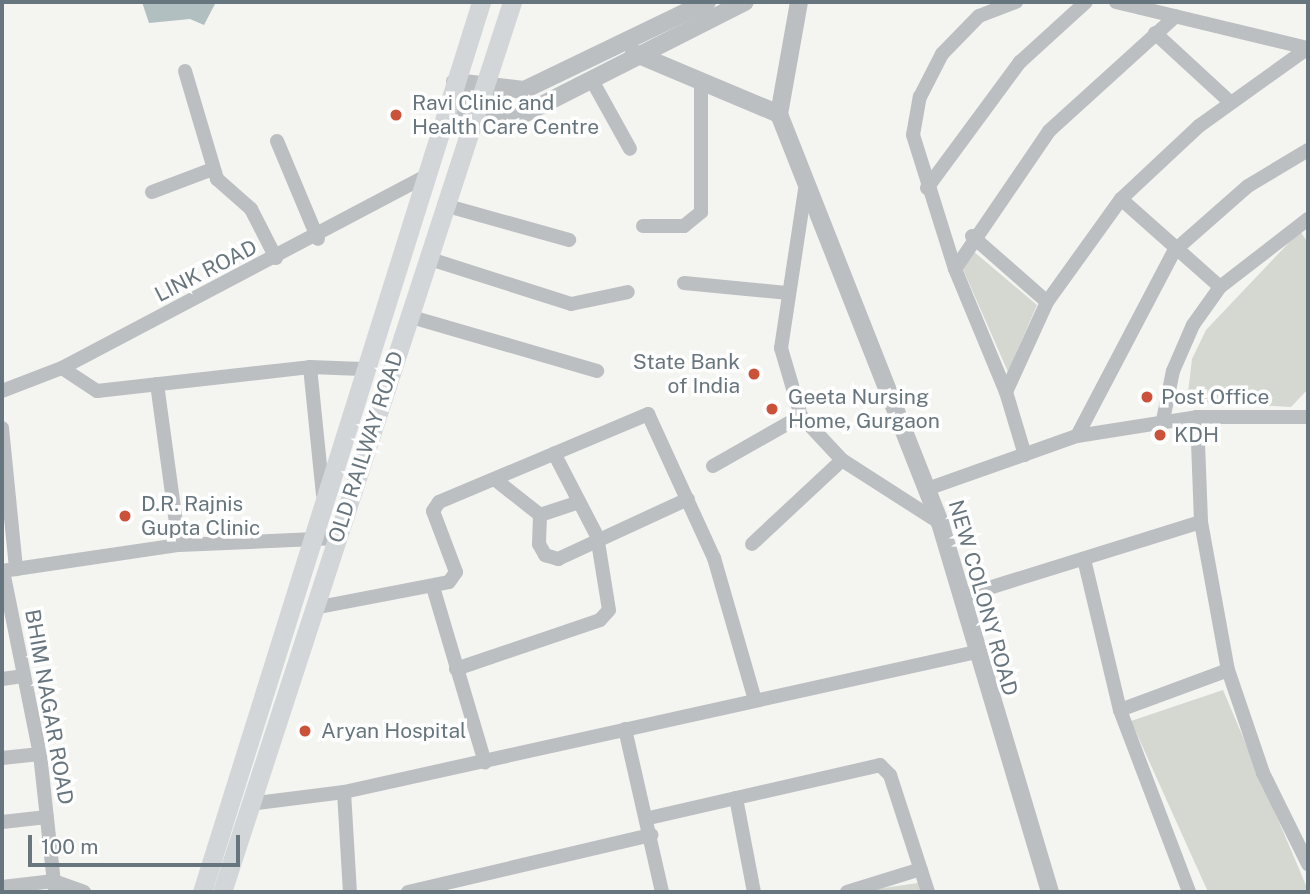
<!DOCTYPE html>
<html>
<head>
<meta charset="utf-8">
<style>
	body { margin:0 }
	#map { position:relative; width:1310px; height:894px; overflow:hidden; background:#f4f4f1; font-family:"Public Sans",sans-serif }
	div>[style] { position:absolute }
	.green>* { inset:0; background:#d4d8d1 }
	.water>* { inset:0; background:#b2bfc1 }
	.minor>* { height:14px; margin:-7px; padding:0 7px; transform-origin:7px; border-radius:7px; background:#bbbfc2 }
	.tertiary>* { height:18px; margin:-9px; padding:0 9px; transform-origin:9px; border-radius:9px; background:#bbbfc2 }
	.secondary>* { height:19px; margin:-9.5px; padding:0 9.5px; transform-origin:9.5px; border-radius:9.5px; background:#d2d6d9 }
	.dots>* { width:19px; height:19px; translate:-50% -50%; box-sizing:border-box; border:4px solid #fff; border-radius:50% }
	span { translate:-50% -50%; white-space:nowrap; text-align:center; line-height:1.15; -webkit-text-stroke:7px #fff; paint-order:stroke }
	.poi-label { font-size:21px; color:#67757e }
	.left { translate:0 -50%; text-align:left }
	.right { translate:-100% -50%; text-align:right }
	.street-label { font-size:21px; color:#67757e }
	.frame { position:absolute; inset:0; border:4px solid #67757e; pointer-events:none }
	.scale { position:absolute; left:28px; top:835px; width:212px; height:32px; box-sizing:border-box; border:4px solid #67757e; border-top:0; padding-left:9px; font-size:21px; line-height:24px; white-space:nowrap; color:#67757e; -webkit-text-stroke:5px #fff; paint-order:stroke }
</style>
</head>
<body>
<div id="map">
	<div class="green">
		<div style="clip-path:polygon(1300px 231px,1308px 243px,1308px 389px,1291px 407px,1187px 401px,1192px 359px,1206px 330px)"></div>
		<div style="clip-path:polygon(973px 251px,1037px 305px,1008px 372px,962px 267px)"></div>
		<div style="clip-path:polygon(1223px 690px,1308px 890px,1308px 892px,1208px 892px,1131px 721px)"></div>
		<div style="clip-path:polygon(918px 883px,921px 892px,856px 892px)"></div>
	</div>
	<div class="water">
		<div style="clip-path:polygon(142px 2px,216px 2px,204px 25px,190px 19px,149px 23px)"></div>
	</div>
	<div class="minor">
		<div style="left:1116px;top:2px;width:197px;rotate:13.5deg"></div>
		<div style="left:1155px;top:33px;width:102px;rotate:42.6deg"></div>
		<div style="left:185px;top:71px;width:113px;rotate:73.5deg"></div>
		<div style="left:217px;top:179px;width:45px;rotate:41.4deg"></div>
		<div style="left:251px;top:209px;width:55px;rotate:63deg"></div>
		<div style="left:594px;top:84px;width:74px;rotate:61deg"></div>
		<div style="left:277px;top:141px;width:106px;rotate:67.3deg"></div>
		<div style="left:806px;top:183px;width:167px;rotate:98.6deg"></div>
		<div style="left:781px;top:348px;width:71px;rotate:73.6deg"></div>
		<div style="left:801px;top:416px;width:60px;rotate:47deg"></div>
		<div style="left:842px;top:460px;width:117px;rotate:32.7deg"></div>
		<div style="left:927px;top:188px;width:157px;rotate:-53.6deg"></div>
		<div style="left:1020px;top:62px;width:89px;rotate:-42.3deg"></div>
		<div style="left:152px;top:192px;width:65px;rotate:-20.7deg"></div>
		<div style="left:1121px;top:199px;width:132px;rotate:41.6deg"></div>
		<div style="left:444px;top:205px;width:130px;rotate:15.6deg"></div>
		<div style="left:643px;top:226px;width:41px"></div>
		<div style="left:684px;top:226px;width:22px;rotate:-39deg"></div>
		<div style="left:701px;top:212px;width:128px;rotate:-90deg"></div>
		<div style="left:972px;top:236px;width:100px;rotate:41.3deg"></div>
		<div style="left:427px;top:258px;width:151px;rotate:17.7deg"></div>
		<div style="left:571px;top:304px;width:58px;rotate:-11.9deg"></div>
		<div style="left:955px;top:269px;width:167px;rotate:-55.7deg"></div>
		<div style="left:1049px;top:131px;width:171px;rotate:-42.2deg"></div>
		<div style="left:684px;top:283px;width:103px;rotate:5.5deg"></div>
		<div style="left:408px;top:316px;width:197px;rotate:16.2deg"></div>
		<div style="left:310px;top:367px;width:128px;rotate:84.2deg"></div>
		<div style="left:62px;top:368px;width:42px;rotate:33.3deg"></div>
		<div style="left:97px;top:391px;width:214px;rotate:-6.4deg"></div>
		<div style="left:310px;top:367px;width:52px;rotate:2.2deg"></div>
		<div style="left:157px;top:384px;width:162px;rotate:82.2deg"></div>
		<div style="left:2px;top:391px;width:64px;rotate:-21deg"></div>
		<div style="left:62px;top:368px;width:410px;rotate:-27.8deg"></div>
		<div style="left:1006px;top:392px;width:133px;rotate:-112.5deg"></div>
		<div style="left:955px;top:269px;width:140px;rotate:-107.4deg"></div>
		<div style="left:913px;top:135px;width:39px;rotate:-80deg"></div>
		<div style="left:920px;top:97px;width:48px;rotate:-62.9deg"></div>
		<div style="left:942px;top:54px;width:53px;rotate:-45.8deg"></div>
		<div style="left:979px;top:16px;width:40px;rotate:-21deg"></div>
		<div style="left:1197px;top:417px;width:105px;rotate:87.8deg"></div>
		<div style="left:1201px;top:522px;width:150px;rotate:79.7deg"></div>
		<div style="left:1228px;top:670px;width:109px;rotate:71.2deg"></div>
		<div style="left:1263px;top:773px;width:102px;rotate:63.7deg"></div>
		<div style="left:1163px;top:420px;width:50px;rotate:-78.5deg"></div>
		<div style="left:1173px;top:371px;width:50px;rotate:-66.5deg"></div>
		<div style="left:1193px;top:325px;width:47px;rotate:-54.6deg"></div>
		<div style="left:1220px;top:287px;width:111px;rotate:-37.7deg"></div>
		<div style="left:2px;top:428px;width:142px;rotate:84.3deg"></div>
		<div style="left:1077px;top:436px;width:209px;rotate:-62.3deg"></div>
		<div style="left:1174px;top:251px;width:98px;rotate:-41.3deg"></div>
		<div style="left:1248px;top:186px;width:70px;rotate:-31deg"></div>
		<div style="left:1025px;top:455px;width:66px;rotate:-106.8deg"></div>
		<div style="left:1006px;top:392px;width:99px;rotate:-65.5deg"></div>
		<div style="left:1047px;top:302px;width:127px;rotate:-54.3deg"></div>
		<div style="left:1121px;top:199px;width:107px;rotate:-43.1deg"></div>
		<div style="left:1199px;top:126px;width:134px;rotate:-35.6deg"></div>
		<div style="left:713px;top:466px;width:101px;rotate:-29.6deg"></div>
		<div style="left:497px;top:481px;width:55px;rotate:38.3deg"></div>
		<div style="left:540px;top:515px;width:41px;rotate:-18.4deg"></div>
		<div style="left:927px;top:489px;width:159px;rotate:-19.5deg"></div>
		<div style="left:1077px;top:436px;width:121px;rotate:-9deg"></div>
		<div style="left:1197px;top:417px;width:111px"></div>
		<div style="left:540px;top:515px;width:29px;rotate:92deg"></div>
		<div style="left:539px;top:544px;width:13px;rotate:61deg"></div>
		<div style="left:545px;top:555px;width:14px;rotate:17deg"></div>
		<div style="left:558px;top:559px;width:143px;rotate:-24.8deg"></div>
		<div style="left:752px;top:544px;width:123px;rotate:-43deg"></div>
		<div style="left:1084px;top:559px;width:155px;rotate:76.6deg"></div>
		<div style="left:1120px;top:710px;width:195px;rotate:69.2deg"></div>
		<div style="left:2px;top:571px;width:179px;rotate:-8.4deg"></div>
		<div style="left:179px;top:545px;width:158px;rotate:-2.5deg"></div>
		<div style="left:3px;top:571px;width:187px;rotate:78.6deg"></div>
		<div style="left:40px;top:754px;width:139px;rotate:83.8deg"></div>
		<div style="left:433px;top:587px;width:183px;rotate:73.5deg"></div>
		<div style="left:963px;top:596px;width:249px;rotate:-17.3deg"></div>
		<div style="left:314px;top:608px;width:137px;rotate:-10.9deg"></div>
		<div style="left:449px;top:582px;width:12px;rotate:-55deg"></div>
		<div style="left:456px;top:572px;width:65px;rotate:-110.7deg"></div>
		<div style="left:433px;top:511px;width:11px;rotate:-56deg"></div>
		<div style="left:439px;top:502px;width:227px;rotate:-22.8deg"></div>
		<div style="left:648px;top:414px;width:158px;rotate:65.4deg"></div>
		<div style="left:714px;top:558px;width:148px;rotate:73.9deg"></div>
		<div style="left:456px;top:669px;width:152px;rotate:-18.8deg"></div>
		<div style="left:600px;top:620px;width:13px;rotate:-48deg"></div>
		<div style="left:609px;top:610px;width:75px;rotate:-99.2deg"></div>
		<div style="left:597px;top:536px;width:93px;rotate:-117.4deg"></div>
		<div style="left:2px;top:679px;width:21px;rotate:-8deg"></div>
		<div style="left:1120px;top:710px;width:115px;rotate:-20.3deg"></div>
		<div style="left:625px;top:729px;width:167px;rotate:77.2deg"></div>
		<div style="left:2px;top:758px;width:38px;rotate:-6deg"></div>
		<div style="left:344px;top:792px;width:100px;rotate:86.6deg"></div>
		<div style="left:736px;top:798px;width:96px;rotate:79.2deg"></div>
		<div style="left:249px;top:804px;width:96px;rotate:-7.2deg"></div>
		<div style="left:344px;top:792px;width:647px;rotate:-12.49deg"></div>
		<div style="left:649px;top:818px;width:237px;rotate:-12.9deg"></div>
		<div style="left:880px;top:765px;width:14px;rotate:45deg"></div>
		<div style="left:890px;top:775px;width:123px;rotate:72deg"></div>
		<div style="left:2px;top:822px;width:45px;rotate:-6.3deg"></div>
		<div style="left:2px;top:887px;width:52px;rotate:-6.6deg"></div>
		<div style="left:54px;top:881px;width:32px;rotate:20deg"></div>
		<div style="left:408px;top:892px;width:250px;rotate:-13.2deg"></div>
		<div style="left:847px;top:892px;width:77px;rotate:-17.3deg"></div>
	</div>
	<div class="tertiary">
		<div style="left:799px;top:2px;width:114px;rotate:100.1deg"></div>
		<div style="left:779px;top:114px;width:440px;rotate:68.5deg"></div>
		<div style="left:940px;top:523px;width:385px;rotate:73.4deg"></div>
		<div style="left:634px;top:53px;width:157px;rotate:22.8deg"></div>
		<div style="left:455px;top:82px;width:69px;rotate:6.6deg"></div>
		<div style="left:524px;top:90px;width:203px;rotate:-25.7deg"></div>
		<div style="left:446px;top:104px;width:68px;rotate:13.6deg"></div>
		<div style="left:512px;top:120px;width:261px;rotate:-26.9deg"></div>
	</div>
	<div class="secondary">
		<div style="left:202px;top:892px;width:933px;rotate:-72.59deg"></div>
		<div style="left:222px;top:892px;width:936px;rotate:-71.95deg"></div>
	</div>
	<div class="dots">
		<div style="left:396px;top:115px;background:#cc5139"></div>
		<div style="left:754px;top:374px;background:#cc5139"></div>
		<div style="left:1147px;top:397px;background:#cc5139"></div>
		<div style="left:772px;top:409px;background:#cc5139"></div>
		<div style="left:1160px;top:435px;background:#cc5139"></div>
		<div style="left:125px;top:516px;background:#cc5139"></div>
		<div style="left:305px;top:731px;background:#cc5139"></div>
	</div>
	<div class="poi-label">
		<span class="left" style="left:412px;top:115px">Ravi Clinic and<br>Health Care Centre</span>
		<span class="right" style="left:740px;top:374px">State Bank<br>of India</span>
		<span class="left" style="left:788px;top:409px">Geeta Nursing<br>Home, Gurgaon</span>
		<span class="left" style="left:1161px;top:397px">Post Office</span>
		<span class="left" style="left:1174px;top:435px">KDH</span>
		<span class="left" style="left:141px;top:516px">D.R. Rajnis<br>Gupta Clinic</span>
		<span class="left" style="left:321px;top:731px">Aryan Hospital</span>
	</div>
	<div class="street-label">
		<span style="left:206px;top:271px;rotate:-27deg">LINK ROAD</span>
		<span style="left:366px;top:447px;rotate:-72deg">OLD RAILWAY ROAD</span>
		<span style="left:983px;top:598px;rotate:74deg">NEW COLONY ROAD</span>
		<span style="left:49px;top:707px;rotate:80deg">BHIM NAGAR ROAD</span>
	</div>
	<div class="frame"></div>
	<div class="scale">100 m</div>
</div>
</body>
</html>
